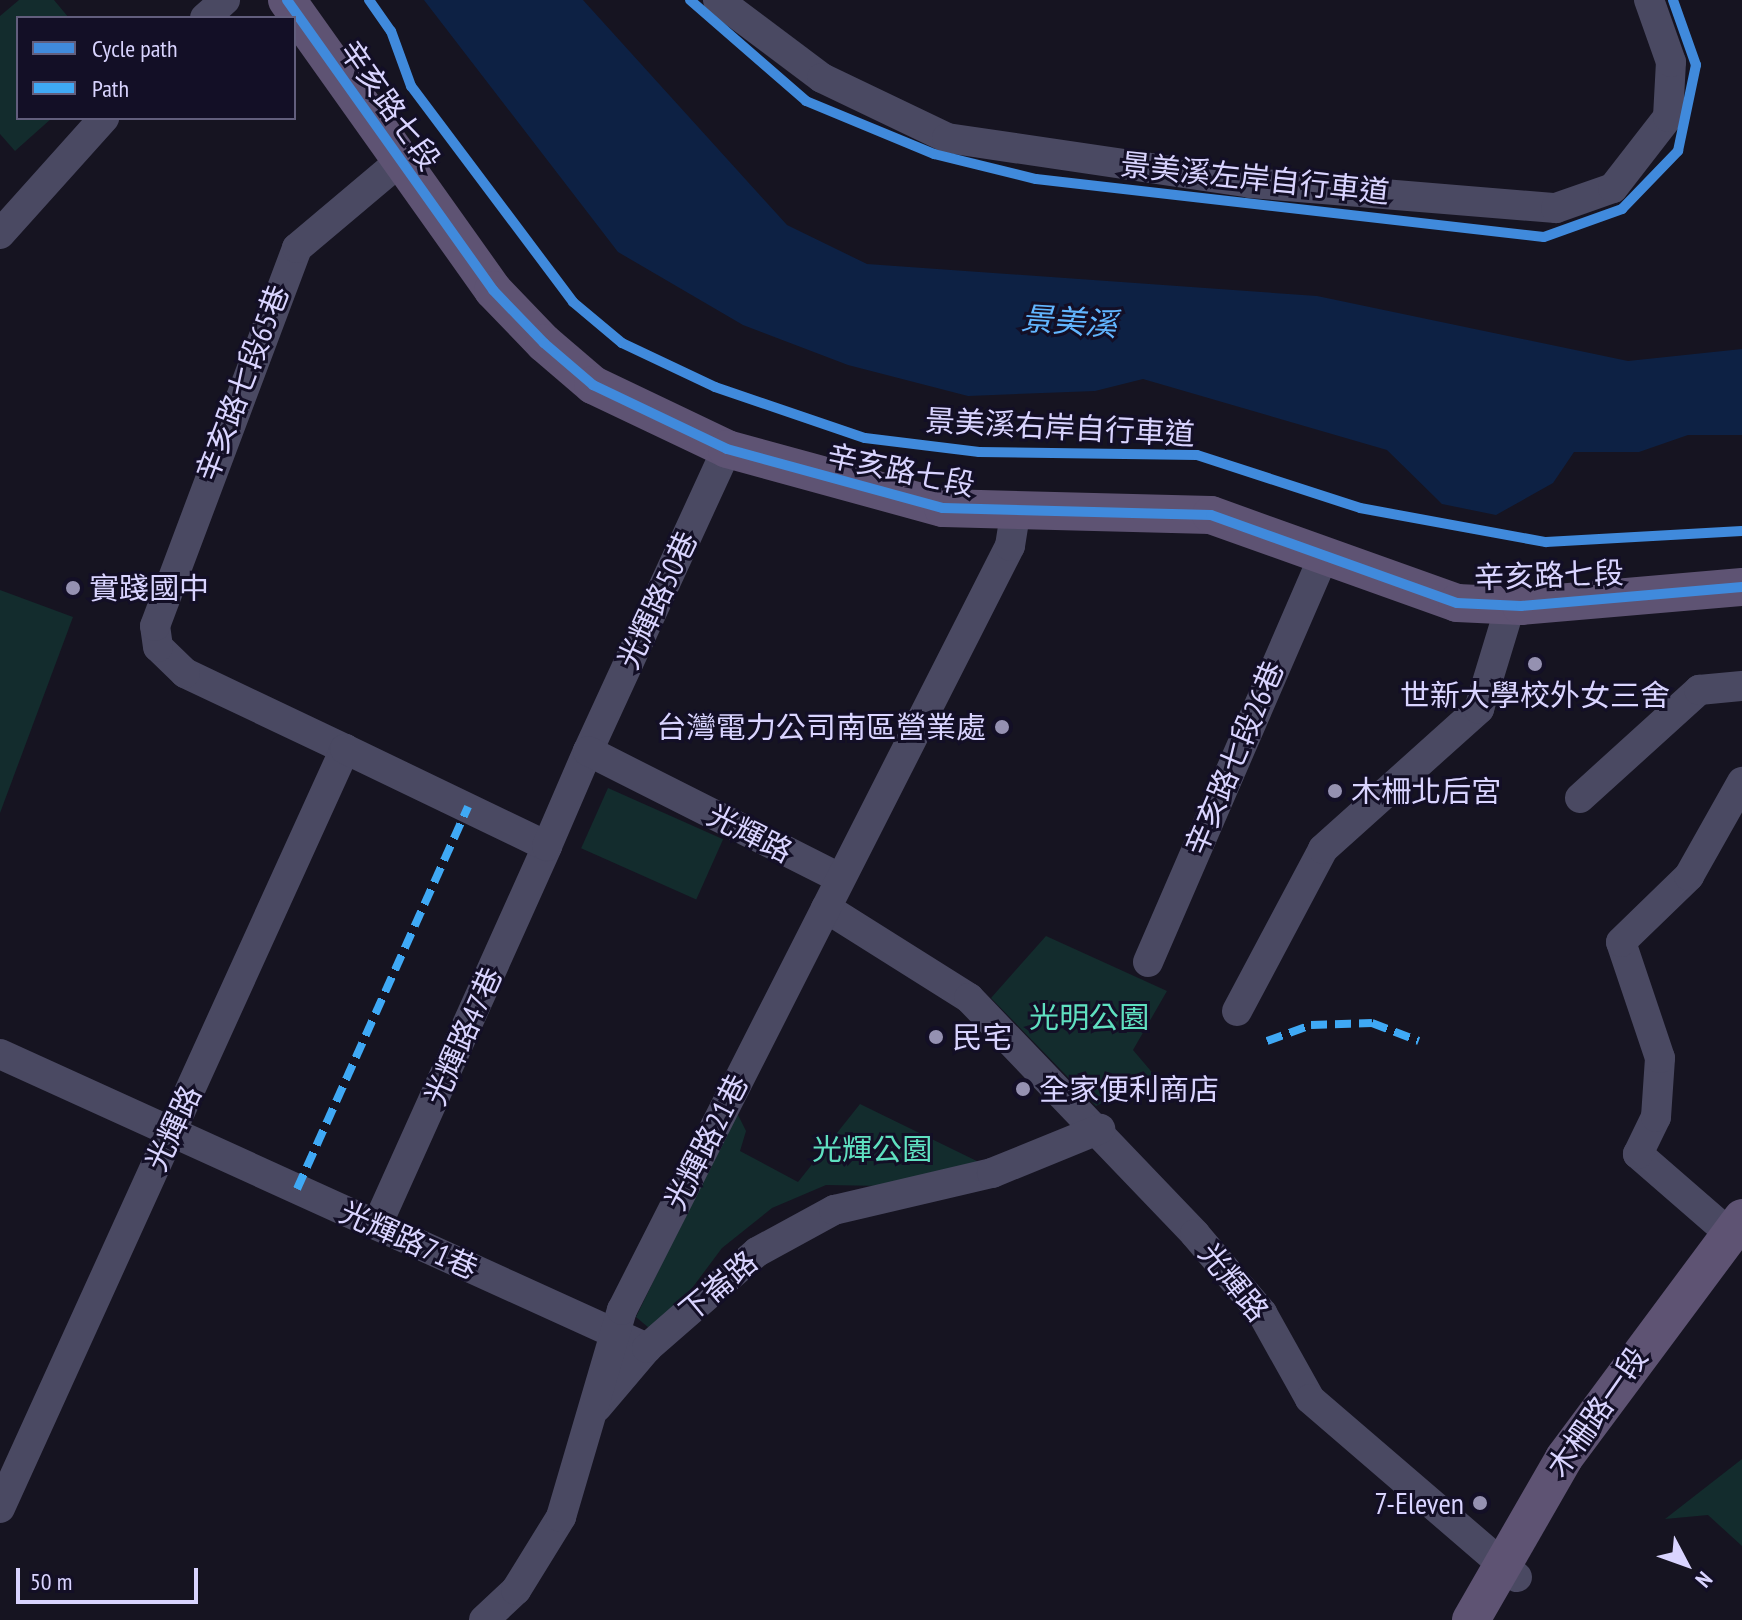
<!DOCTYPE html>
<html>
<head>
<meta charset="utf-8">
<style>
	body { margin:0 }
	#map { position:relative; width:1742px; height:1620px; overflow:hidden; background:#161421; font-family:"PT Sans Narrow","Noto Sans TC",sans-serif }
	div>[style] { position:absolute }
	.green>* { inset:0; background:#132c2d; transform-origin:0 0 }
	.water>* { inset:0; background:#0d2144 }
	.minor>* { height:30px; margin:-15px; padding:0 15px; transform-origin:15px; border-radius:15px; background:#4a4962 }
	.major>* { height:38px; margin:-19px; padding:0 19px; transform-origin:19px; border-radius:19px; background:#5e5373 }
	.quiet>* { height:8px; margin-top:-4px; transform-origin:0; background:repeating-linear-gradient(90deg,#3fa9f5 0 16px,transparent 0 24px) }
	.cycleway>* { height:10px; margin:-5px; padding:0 5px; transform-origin:5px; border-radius:5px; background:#408adc }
	.dots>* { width:22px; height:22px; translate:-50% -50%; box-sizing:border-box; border:4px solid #130f26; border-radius:50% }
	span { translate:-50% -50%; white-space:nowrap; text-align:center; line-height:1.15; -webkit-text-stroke:6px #130f26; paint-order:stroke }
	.street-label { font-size:30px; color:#d9d4ff }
	.poi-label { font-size:30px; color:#d9d4ff }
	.left { translate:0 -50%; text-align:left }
	.right { translate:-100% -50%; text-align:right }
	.park-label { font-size:30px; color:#5fe0c0 }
	.water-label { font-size:32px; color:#62b6ff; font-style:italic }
	.legend { position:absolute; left:16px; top:16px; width:280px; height:104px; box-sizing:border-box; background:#130f26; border:2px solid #625e7d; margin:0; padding:10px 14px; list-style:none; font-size:24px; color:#d9d4ff }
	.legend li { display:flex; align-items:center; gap:16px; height:40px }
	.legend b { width:40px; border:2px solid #625e7d }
	.north { position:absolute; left:1646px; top:1524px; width:80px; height:80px; -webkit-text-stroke:6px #130f26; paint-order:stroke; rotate:131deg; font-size:22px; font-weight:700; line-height:32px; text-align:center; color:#d9d4ff }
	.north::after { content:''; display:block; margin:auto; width:28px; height:36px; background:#d9d4ff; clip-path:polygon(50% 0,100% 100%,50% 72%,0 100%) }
	.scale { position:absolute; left:16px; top:1568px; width:182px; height:36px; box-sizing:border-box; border:4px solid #d9d4ff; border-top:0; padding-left:10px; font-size:24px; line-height:28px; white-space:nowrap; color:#d9d4ff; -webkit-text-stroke:6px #130f26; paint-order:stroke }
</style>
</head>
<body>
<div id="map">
	<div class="green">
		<div style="clip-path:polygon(19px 0,54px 0,69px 18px,18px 18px,18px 118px,52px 118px,15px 151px,0 134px,0 16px)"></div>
		<div style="clip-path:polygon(0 590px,73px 617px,0 813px)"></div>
		<div style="left:608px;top:788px;width:126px;height:66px;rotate:24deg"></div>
		<div style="clip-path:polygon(1046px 936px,1167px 991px,1133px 1050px,1156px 1077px,1096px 1106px,991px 998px)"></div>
		<div style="clip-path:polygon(860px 1104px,987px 1166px,885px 1186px,826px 1185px,772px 1208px,722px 1248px,663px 1327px,649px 1328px,636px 1317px,736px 1111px,746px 1131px,740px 1151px,798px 1182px)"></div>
		<div style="clip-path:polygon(1742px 1459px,1742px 1546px,1708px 1515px,1665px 1519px)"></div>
	</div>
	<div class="water">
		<div style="clip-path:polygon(424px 0,583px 0,787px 225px,867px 264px,1317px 296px,1628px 361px,1742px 349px,1742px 435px,1688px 435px,1639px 452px,1574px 452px,1553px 483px,1496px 515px,1442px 504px,1387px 450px,1143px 379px,1095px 391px,968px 396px,848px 365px,743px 325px,618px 252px)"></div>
	</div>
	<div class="minor">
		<div style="left:718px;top:0;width:130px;rotate:36.9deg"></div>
		<div style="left:822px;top:78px;width:139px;rotate:25.6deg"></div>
		<div style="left:947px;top:138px;width:306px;rotate:8.4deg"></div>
		<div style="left:1250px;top:183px;width:307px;rotate:4.7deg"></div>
		<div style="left:1556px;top:208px;width:60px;rotate:-19.3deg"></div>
		<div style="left:1613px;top:188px;width:90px;rotate:-52.2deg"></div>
		<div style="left:1668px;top:117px;width:55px;rotate:-86.9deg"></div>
		<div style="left:1671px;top:62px;width:66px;rotate:-109.5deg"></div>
		<div style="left:205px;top:18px;width:27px;rotate:-42deg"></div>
		<div style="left:0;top:234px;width:156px;rotate:-48.1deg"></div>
		<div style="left:345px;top:749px;width:177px;rotate:-154.6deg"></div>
		<div style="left:185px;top:673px;width:37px;rotate:-136deg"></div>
		<div style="left:158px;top:647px;width:21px;rotate:-98deg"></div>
		<div style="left:155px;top:626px;width:404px;rotate:-69.4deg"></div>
		<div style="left:297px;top:248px;width:133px;rotate:-40.1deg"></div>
		<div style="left:588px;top:751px;width:332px;rotate:-65.3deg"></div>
		<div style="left:1580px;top:798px;width:161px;rotate:-42.2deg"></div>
		<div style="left:1699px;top:690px;width:43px;rotate:-5.3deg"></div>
		<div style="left:826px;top:908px;width:169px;rotate:32.2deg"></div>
		<div style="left:969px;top:998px;width:327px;rotate:46.2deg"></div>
		<div style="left:1195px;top:1234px;width:104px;rotate:49.7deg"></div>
		<div style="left:1262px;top:1313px;width:98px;rotate:60.8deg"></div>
		<div style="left:1310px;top:1399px;width:273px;rotate:40.7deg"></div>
		<div style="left:1148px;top:962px;width:443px;rotate:-66.6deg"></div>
		<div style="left:1237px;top:1011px;width:183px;rotate:-62deg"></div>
		<div style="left:1323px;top:849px;width:210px;rotate:-41.9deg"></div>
		<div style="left:1479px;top:709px;width:107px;rotate:-73.1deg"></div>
		<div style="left:0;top:1054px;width:711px;rotate:24.44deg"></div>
		<div style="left:377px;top:1225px;width:415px;rotate:-65.8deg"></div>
		<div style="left:1730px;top:1234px;width:122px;rotate:-139deg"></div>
		<div style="left:1638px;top:1154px;width:41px;rotate:-64.1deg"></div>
		<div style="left:1656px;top:1117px;width:59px;rotate:-86.1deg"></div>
		<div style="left:1660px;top:1058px;width:122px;rotate:-108.6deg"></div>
		<div style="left:1621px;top:942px;width:95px;rotate:-44.1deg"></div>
		<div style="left:1689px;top:876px;width:108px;rotate:-60.6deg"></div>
		<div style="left:597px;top:1407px;width:77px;rotate:-49.7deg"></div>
		<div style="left:647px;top:1348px;width:146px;rotate:-41.1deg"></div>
		<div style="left:757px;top:1252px;width:88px;rotate:-28.6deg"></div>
		<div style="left:834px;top:1210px;width:162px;rotate:-13.2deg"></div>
		<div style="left:992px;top:1173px;width:117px;rotate:-22.2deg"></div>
		<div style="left:0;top:1508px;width:834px;rotate:-65.56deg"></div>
		<div style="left:345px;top:749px;width:224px;rotate:25.7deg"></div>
		<div style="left:547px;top:846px;width:103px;rotate:-66.7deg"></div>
		<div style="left:588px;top:751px;width:281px;rotate:26.8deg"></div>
		<div style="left:484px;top:1620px;width:44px;rotate:-43.2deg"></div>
		<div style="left:516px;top:1590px;width:86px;rotate:-58.3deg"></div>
		<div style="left:561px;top:1517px;width:216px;rotate:-73.6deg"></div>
		<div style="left:622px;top:1310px;width:857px;rotate:-63.08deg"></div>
		<div style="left:1010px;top:546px;width:36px;rotate:-81deg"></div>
	</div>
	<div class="major">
		<div style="left:287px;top:0;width:356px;rotate:54.6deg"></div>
		<div style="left:493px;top:290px;width:74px;rotate:46.1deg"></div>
		<div style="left:544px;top:343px;width:65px;rotate:40.6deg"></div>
		<div style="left:593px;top:385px;width:148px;rotate:25.5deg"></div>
		<div style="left:727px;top:449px;width:224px;rotate:15.3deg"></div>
		<div style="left:943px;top:508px;width:268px;rotate:1.5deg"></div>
		<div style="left:1211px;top:515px;width:261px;rotate:19.7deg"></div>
		<div style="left:1457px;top:603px;width:64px;rotate:2.7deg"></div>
		<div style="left:1521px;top:606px;width:222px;rotate:-4.9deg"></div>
		<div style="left:1471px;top:1620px;width:187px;rotate:-60.1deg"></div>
		<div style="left:1564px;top:1458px;width:299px;rotate:-53.4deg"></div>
	</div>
	<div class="quiet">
		<div style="left:1267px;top:1041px;width:47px;rotate:-20deg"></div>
		<div style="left:1311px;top:1025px;width:61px;rotate:-1.9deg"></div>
		<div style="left:1372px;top:1023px;width:50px;rotate:21deg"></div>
		<div style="left:297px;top:1189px;width:419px;rotate:-65.9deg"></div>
	</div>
	<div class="cycleway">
		<div style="left:287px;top:0;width:356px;rotate:54.6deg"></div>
		<div style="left:493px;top:290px;width:74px;rotate:46.1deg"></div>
		<div style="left:544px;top:343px;width:65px;rotate:40.6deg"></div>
		<div style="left:593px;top:385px;width:148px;rotate:25.5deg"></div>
		<div style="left:727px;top:449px;width:224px;rotate:15.3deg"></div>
		<div style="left:943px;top:508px;width:268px;rotate:1.5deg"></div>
		<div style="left:1211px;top:515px;width:261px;rotate:19.7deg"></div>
		<div style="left:1457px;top:603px;width:64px;rotate:2.7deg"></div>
		<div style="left:1521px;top:606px;width:222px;rotate:-4.9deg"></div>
		<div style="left:369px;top:0;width:38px;rotate:55deg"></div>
		<div style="left:391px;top:31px;width:59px;rotate:70deg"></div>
		<div style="left:411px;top:86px;width:270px;rotate:53.1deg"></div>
		<div style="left:573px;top:302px;width:64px;rotate:39.9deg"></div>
		<div style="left:622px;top:343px;width:103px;rotate:25.3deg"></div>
		<div style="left:715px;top:387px;width:158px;rotate:18.8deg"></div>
		<div style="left:865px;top:438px;width:115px;rotate:7deg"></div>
		<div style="left:979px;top:452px;width:218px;rotate:0.8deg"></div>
		<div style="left:1197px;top:455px;width:171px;rotate:18deg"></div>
		<div style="left:1360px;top:508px;width:189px;rotate:10.4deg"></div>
		<div style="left:1546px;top:542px;width:196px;rotate:-3.2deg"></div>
		<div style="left:690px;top:0;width:154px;rotate:41deg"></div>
		<div style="left:806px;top:101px;width:139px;rotate:22.5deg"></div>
		<div style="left:934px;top:154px;width:105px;rotate:13.8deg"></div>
		<div style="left:1036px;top:179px;width:511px;rotate:6.51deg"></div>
		<div style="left:1544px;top:237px;width:83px;rotate:-19.7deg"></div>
		<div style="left:1622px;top:209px;width:81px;rotate:-46deg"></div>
		<div style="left:1678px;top:151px;width:88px;rotate:-78.2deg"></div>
		<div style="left:1696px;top:65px;width:69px;rotate:-109.5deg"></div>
	</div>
	<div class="dots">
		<div style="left:73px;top:588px;background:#9591b1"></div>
		<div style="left:1535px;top:664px;background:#9591b1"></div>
		<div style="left:1002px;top:727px;background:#9591b1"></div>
		<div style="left:1335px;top:791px;background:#9591b1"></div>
		<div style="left:936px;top:1037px;background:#9591b1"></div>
		<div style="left:1023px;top:1089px;background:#9591b1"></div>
		<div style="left:1480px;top:1503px;background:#9591b1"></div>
	</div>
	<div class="street-label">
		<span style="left:390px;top:105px;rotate:55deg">辛亥路七段</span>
		<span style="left:1255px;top:178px;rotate:6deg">景美溪左岸自行車道</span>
		<span style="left:242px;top:383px;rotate:-69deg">辛亥路七段65巷</span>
		<span style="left:1060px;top:427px;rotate:3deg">景美溪右岸自行車道</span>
		<span style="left:901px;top:470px;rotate:12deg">辛亥路七段</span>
		<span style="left:1549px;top:575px;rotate:-2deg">辛亥路七段</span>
		<span style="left:657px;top:600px;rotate:-65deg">光輝路50巷</span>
		<span style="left:1234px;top:758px;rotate:-67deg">辛亥路七段26巷</span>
		<span style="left:750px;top:833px;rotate:27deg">光輝路</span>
		<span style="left:463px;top:1036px;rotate:-66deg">光輝路47巷</span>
		<span style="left:173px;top:1128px;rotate:-65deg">光輝路</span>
		<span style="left:706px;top:1142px;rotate:-63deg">光輝路21巷</span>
		<span style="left:409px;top:1240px;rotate:24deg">光輝路71巷</span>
		<span style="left:1234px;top:1282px;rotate:51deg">光輝路</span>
		<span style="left:718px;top:1286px;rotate:-40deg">下崙路</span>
		<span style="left:1597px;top:1412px;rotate:-55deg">木柵路一段</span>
	</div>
	<div class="poi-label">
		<span class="left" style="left:89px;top:588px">實踐國中</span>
		<span style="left:1535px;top:695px">世新大學校外女三舍</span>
		<span class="right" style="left:986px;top:727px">台灣電力公司南區營業處</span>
		<span class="left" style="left:1351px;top:791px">木柵北后宮</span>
		<span class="left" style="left:952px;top:1037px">民宅</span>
		<span class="left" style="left:1039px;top:1089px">全家便利商店</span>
		<span class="right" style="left:1464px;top:1503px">7-Eleven</span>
	</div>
	<div class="park-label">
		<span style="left:1089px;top:1017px">光明公園</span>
		<span style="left:872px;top:1149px">光輝公園</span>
	</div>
	<div class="water-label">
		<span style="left:1069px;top:321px;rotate:4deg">景美溪</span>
	</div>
	<ul class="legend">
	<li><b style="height:10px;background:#408adc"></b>Cycle path</li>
	<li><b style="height:10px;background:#3fa9f5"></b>Path</li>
	</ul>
	<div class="north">N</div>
	<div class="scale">50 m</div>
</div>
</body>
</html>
